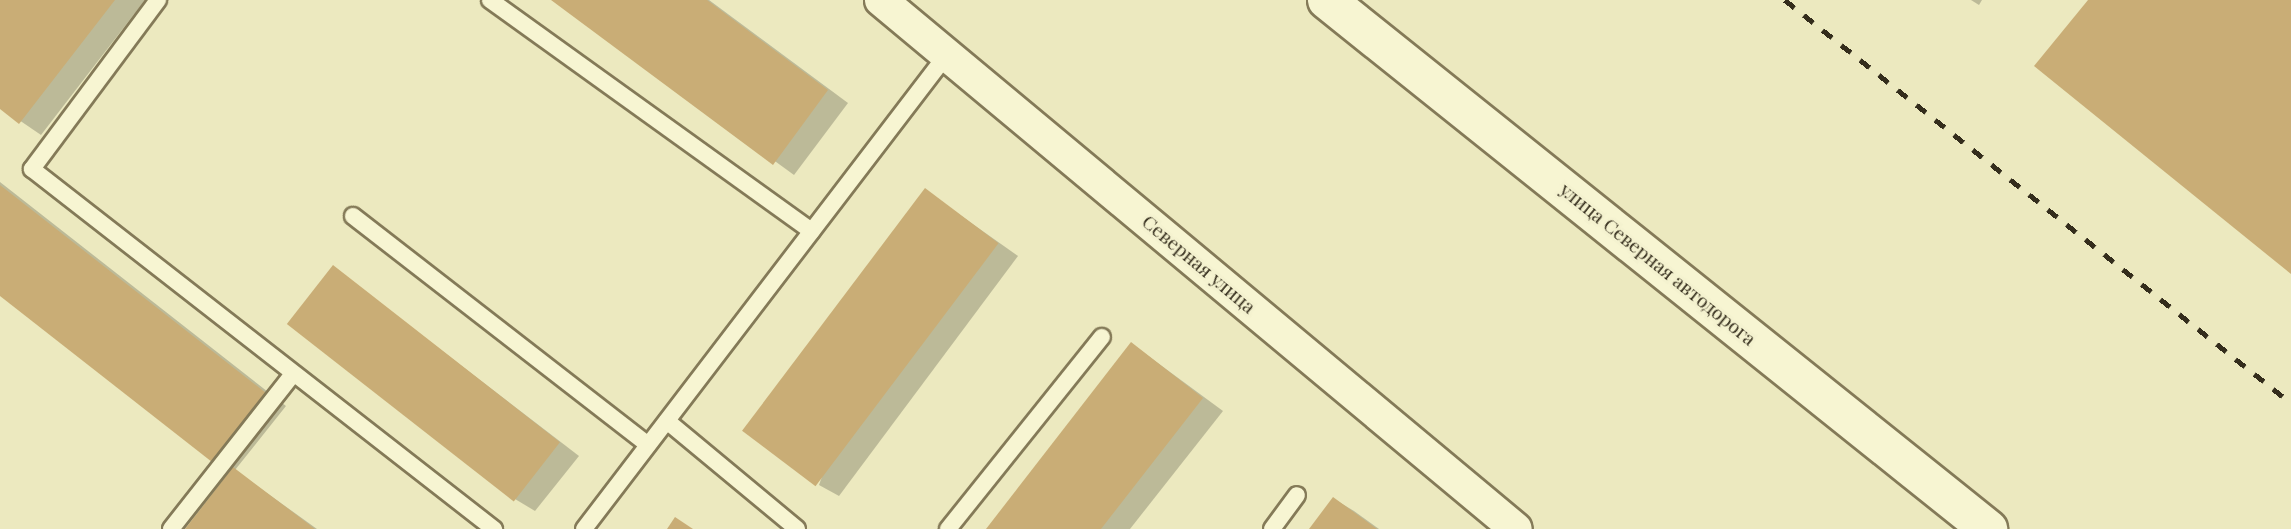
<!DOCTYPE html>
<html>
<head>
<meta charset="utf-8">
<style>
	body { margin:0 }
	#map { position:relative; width:2291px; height:529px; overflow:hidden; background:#ece9bf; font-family:"Playfair Display",serif }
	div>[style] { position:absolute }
	.shadow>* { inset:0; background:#0003 }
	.building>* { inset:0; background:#c9ad76; transform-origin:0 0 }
	.roads { filter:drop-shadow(2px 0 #847a58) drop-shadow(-2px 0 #847a58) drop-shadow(0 2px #847a58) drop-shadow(0 -2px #847a58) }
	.lane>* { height:16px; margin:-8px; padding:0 8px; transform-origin:8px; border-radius:8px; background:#f7f5d2 }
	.street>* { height:32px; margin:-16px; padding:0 16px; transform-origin:16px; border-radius:16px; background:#f7f5d2 }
	.secondary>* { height:38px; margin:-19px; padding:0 19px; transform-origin:19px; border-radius:19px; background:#f7f5d2 }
	.rail>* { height:5px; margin-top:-2.5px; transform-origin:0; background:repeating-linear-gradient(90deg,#342d1c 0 12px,transparent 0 24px) }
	span { translate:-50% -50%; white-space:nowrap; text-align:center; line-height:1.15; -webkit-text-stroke:6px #f4f2cf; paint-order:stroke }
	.street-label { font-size:19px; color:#342d1c }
</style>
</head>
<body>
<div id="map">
	<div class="shadow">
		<div style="clip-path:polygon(0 0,145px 0,41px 135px,0 107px)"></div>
		<div style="clip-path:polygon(554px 0,709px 0,848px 103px,794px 175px)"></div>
		<div style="clip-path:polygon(1971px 0,1982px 0,1979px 5px)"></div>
		<div style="clip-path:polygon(0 182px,286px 406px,235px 470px,317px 529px,187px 529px,232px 471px,0 294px)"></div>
		<div style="clip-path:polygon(926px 191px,1018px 256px,839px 496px,819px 485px)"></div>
		<div style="clip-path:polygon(334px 268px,579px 456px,535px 511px,515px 499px)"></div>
		<div style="clip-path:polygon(1132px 344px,1223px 411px,1130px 529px,988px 529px)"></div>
		<div style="clip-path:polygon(1334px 499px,1354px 511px,1379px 529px,1311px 529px)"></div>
	</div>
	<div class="building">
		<div style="clip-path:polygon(0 0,115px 0,19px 124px,0 109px)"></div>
		<div style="clip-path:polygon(551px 0,707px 0,828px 90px,773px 165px)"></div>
		<div style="clip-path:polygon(2088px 0,2291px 0,2291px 274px,2034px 66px)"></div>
		<div style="clip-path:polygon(0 185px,266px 393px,212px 462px,0 296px)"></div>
		<div style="left:925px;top:188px;width:92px;height:304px;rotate:37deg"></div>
		<div style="left:333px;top:265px;width:288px;height:75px;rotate:38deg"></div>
		<div style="clip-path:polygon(1131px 342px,1203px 398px,1101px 529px,986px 529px)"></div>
		<div style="clip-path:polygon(233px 467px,315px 529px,185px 529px)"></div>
		<div style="clip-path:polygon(1333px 497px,1377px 529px,1309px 529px)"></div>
		<div style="clip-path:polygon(675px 517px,693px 529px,667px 529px)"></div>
	</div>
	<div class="roads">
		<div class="lane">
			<div style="left:158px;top:0;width:211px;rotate:126.7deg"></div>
			<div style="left:32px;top:169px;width:586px;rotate:37.93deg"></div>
			<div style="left:490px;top:0;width:396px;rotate:35.7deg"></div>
			<div style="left:353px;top:216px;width:373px;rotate:37.8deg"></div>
			<div style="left:667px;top:421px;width:169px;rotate:39.7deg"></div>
			<div style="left:171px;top:529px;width:196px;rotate:-51.8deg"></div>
			<div style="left:584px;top:529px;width:599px;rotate:-52.59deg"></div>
			<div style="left:948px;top:529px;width:246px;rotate:-51.3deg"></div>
			<div style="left:1272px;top:529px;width:42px;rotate:-53.7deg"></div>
		</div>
		<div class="street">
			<div style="left:881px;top:0;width:826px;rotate:39.8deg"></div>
		</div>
		<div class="secondary">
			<div style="left:1327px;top:0;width:847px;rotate:38.67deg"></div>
		</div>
	</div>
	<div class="rail">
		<div style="left:1785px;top:0;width:647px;rotate:38.54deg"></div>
	</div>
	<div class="street-label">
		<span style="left:1199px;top:264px;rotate:40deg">Северная улица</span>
		<span style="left:1658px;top:264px;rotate:39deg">улица Северная автодорога</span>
	</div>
</div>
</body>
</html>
